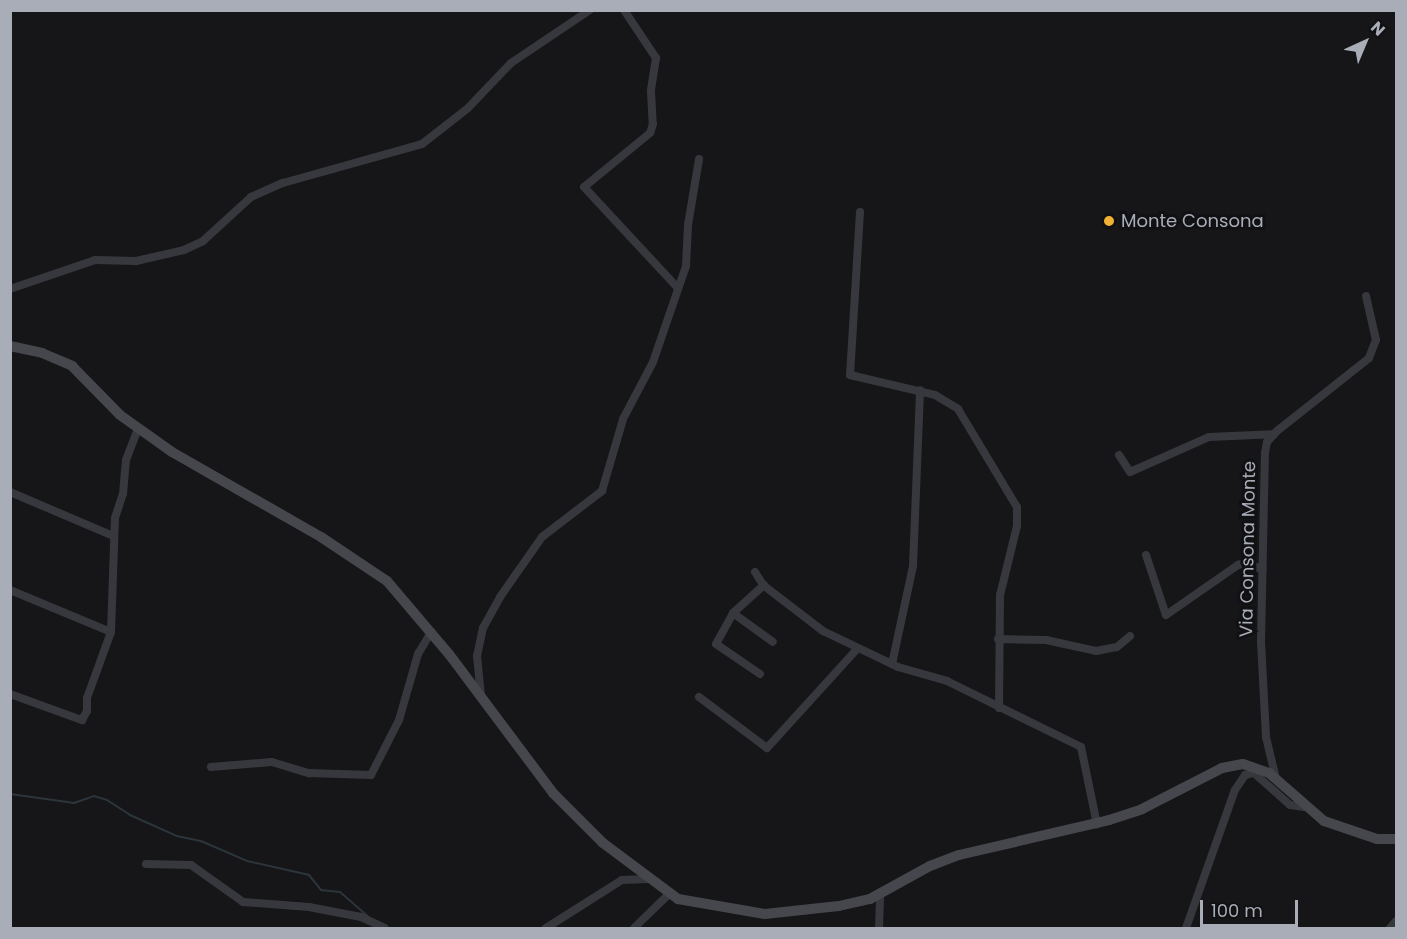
<!DOCTYPE html>
<html>
<head>
<meta charset="utf-8">
<style>
	body { margin:0 }
	#map { position:relative; width:1407px; height:939px; overflow:hidden; background:#161618; font-family:Poppins,sans-serif }
	div>[style] { position:absolute }
	.stream>* { height:2px; margin:-1px; padding:0 1px; transform-origin:1px; border-radius:1px; background:#2c353c }
	.minor>* { height:8px; margin:-4px; padding:0 4px; transform-origin:4px; border-radius:4px; background:#37383d }
	.secondary>* { height:10px; margin:-5px; padding:0 5px; transform-origin:5px; border-radius:5px; background:#45474d }
	.dots>* { width:16px; height:16px; translate:-50% -50%; box-sizing:border-box; border:3px solid #111113; border-radius:50% }
	span { translate:-50% -50%; white-space:nowrap; text-align:center; line-height:1.15; -webkit-text-stroke:6px #111113; paint-order:stroke }
	.poi-label { font-size:18px; color:#a8adb8 }
	.left { translate:0 -50%; text-align:left }
	.street-label { font-size:18px; color:#a8adb8 }
	.frame { position:absolute; inset:0; border:12px solid #a8adb8; pointer-events:none }
	.north { position:absolute; left:1335px; top:12px; width:60px; height:60px; -webkit-text-stroke:4px #111113; paint-order:stroke; rotate:44deg; font-size:16px; font-weight:700; line-height:24px; text-align:center; color:#a8adb8 }
	.north::after { content:''; display:block; margin:auto; width:21px; height:27px; background:#a8adb8; clip-path:polygon(50% 0,100% 100%,50% 72%,0 100%) }
	.scale { position:absolute; left:1200px; top:900px; width:98px; height:27px; box-sizing:border-box; border:3px solid #a8adb8; border-top:0; padding-left:8px; font-size:18px; line-height:21px; white-space:nowrap; color:#a8adb8; -webkit-text-stroke:4px #111113; paint-order:stroke }
</style>
</head>
<body>
<div id="map">
	<div class="stream">
		<div style="left:10px;top:794px;width:65px;rotate:8deg"></div>
		<div style="left:74px;top:803px;width:21px;rotate:-19deg"></div>
		<div style="left:94px;top:796px;width:14px;rotate:17deg"></div>
		<div style="left:107px;top:800px;width:27px;rotate:33deg"></div>
		<div style="left:130px;top:815px;width:51px;rotate:24.1deg"></div>
		<div style="left:177px;top:836px;width:25px;rotate:12deg"></div>
		<div style="left:201px;top:841px;width:50px;rotate:23.5deg"></div>
		<div style="left:247px;top:861px;width:64px;rotate:12.7deg"></div>
		<div style="left:309px;top:875px;width:19px;rotate:51deg"></div>
		<div style="left:321px;top:890px;width:19px;rotate:6deg"></div>
		<div style="left:340px;top:892px;width:37px;rotate:41deg"></div>
	</div>
	<div class="minor">
		<div style="left:624px;top:10px;width:58px;rotate:56.3deg"></div>
		<div style="left:656px;top:58px;width:33px;rotate:99deg"></div>
		<div style="left:651px;top:91px;width:33px;rotate:87deg"></div>
		<div style="left:653px;top:124px;width:9px;rotate:108deg"></div>
		<div style="left:650px;top:133px;width:85px;rotate:140.7deg"></div>
		<div style="left:584px;top:187px;width:137px;rotate:47.1deg"></div>
		<div style="left:860px;top:212px;width:163px;rotate:93.5deg"></div>
		<div style="left:850px;top:375px;width:87px;rotate:13.2deg"></div>
		<div style="left:935px;top:395px;width:27px;rotate:31deg"></div>
		<div style="left:958px;top:409px;width:114px;rotate:59deg"></div>
		<div style="left:1017px;top:507px;width:19px;rotate:90deg"></div>
		<div style="left:1017px;top:526px;width:71px;rotate:103.8deg"></div>
		<div style="left:1000px;top:595px;width:113px;rotate:90.5deg"></div>
		<div style="left:10px;top:289px;width:90px;rotate:-18.8deg"></div>
		<div style="left:95px;top:260px;width:41px;rotate:1.4deg"></div>
		<div style="left:136px;top:261px;width:49px;rotate:-12.9deg"></div>
		<div style="left:184px;top:250px;width:21px;rotate:-25deg"></div>
		<div style="left:203px;top:241px;width:65px;rotate:-42.5deg"></div>
		<div style="left:251px;top:197px;width:35px;rotate:-24deg"></div>
		<div style="left:283px;top:183px;width:144px;rotate:-15.7deg"></div>
		<div style="left:422px;top:144px;width:58px;rotate:-38deg"></div>
		<div style="left:468px;top:108px;width:62px;rotate:-46.3deg"></div>
		<div style="left:511px;top:63px;width:95px;rotate:-33.9deg"></div>
		<div style="left:1119px;top:455px;width:20px;rotate:57deg"></div>
		<div style="left:1130px;top:472px;width:86px;rotate:-23.9deg"></div>
		<div style="left:1209px;top:437px;width:65px;rotate:-2.6deg"></div>
		<div style="left:10px;top:492px;width:112px;rotate:23.1deg"></div>
		<div style="left:1146px;top:555px;width:63px;rotate:71.6deg"></div>
		<div style="left:1166px;top:615px;width:88px;rotate:-34.8deg"></div>
		<div style="left:1238px;top:565px;width:9px;rotate:-13deg"></div>
		<div style="left:1247px;top:563px;width:17px;rotate:24deg"></div>
		<div style="left:755px;top:572px;width:15px;rotate:58deg"></div>
		<div style="left:763px;top:585px;width:76px;rotate:37.5deg"></div>
		<div style="left:823px;top:631px;width:83px;rotate:25.6deg"></div>
		<div style="left:898px;top:667px;width:51px;rotate:15.9deg"></div>
		<div style="left:947px;top:681px;width:149px;rotate:26.2deg"></div>
		<div style="left:1081px;top:747px;width:79px;rotate:78.3deg"></div>
		<div style="left:10px;top:590px;width:109px;rotate:22.6deg"></div>
		<div style="left:733px;top:613px;width:49px;rotate:35.9deg"></div>
		<div style="left:998px;top:639px;width:48px;rotate:1.2deg"></div>
		<div style="left:1046px;top:640px;width:51px;rotate:12.4deg"></div>
		<div style="left:1096px;top:651px;width:21px;rotate:-11deg"></div>
		<div style="left:1117px;top:647px;width:17px;rotate:-40deg"></div>
		<div style="left:892px;top:664px;width:100px;rotate:-77.9deg"></div>
		<div style="left:913px;top:566px;width:176px;rotate:-87.7deg"></div>
		<div style="left:760px;top:674px;width:53px;rotate:-145.7deg"></div>
		<div style="left:716px;top:644px;width:35px;rotate:-61deg"></div>
		<div style="left:733px;top:613px;width:42px;rotate:-42.1deg"></div>
		<div style="left:10px;top:694px;width:77px;rotate:19.9deg"></div>
		<div style="left:82px;top:720px;width:10px;rotate:-61deg"></div>
		<div style="left:87px;top:711px;width:13px;rotate:-90deg"></div>
		<div style="left:87px;top:698px;width:70px;rotate:-70deg"></div>
		<div style="left:111px;top:632px;width:114px;rotate:-88deg"></div>
		<div style="left:115px;top:518px;width:25px;rotate:-72deg"></div>
		<div style="left:123px;top:494px;width:34px;rotate:-85deg"></div>
		<div style="left:126px;top:460px;width:34px;rotate:-69deg"></div>
		<div style="left:481px;top:696px;width:40px;rotate:-95.7deg"></div>
		<div style="left:477px;top:656px;width:29px;rotate:-78deg"></div>
		<div style="left:483px;top:628px;width:35px;rotate:-61deg"></div>
		<div style="left:500px;top:597px;width:73px;rotate:-55deg"></div>
		<div style="left:542px;top:537px;width:76px;rotate:-37.5deg"></div>
		<div style="left:602px;top:491px;width:75px;rotate:-73.7deg"></div>
		<div style="left:623px;top:419px;width:64px;rotate:-62.2deg"></div>
		<div style="left:653px;top:362px;width:102px;rotate:-71deg"></div>
		<div style="left:686px;top:266px;width:41px;rotate:-87.2deg"></div>
		<div style="left:688px;top:225px;width:67px;rotate:-80.5deg"></div>
		<div style="left:699px;top:697px;width:85px;rotate:36.9deg"></div>
		<div style="left:767px;top:748px;width:135px;rotate:-47.7deg"></div>
		<div style="left:211px;top:767px;width:61px;rotate:-4.7deg"></div>
		<div style="left:272px;top:762px;width:39px;rotate:17deg"></div>
		<div style="left:309px;top:773px;width:62px;rotate:1.8deg"></div>
		<div style="left:371px;top:775px;width:62px;rotate:-63deg"></div>
		<div style="left:399px;top:720px;width:69px;rotate:-73.9deg"></div>
		<div style="left:418px;top:654px;width:26px;rotate:-59deg"></div>
		<div style="left:1276px;top:779px;width:43px;rotate:-103.4deg"></div>
		<div style="left:1266px;top:737px;width:95px;rotate:-93deg"></div>
		<div style="left:1261px;top:642px;width:189px;rotate:-88.8deg"></div>
		<div style="left:1265px;top:453px;width:11px;rotate:-80deg"></div>
		<div style="left:1267px;top:442px;width:15px;rotate:-48deg"></div>
		<div style="left:1277px;top:431px;width:117px;rotate:-38.4deg"></div>
		<div style="left:1369px;top:358px;width:19px;rotate:-69deg"></div>
		<div style="left:1376px;top:340px;width:45px;rotate:-102.8deg"></div>
		<div style="left:146px;top:864px;width:45px;rotate:1.3deg"></div>
		<div style="left:191px;top:865px;width:64px;rotate:35.4deg"></div>
		<div style="left:243px;top:902px;width:66px;rotate:4.3deg"></div>
		<div style="left:309px;top:907px;width:53px;rotate:10.9deg"></div>
		<div style="left:361px;top:917px;width:26px;rotate:25deg"></div>
		<div style="left:546px;top:928px;width:90px;rotate:-32.3deg"></div>
		<div style="left:622px;top:880px;width:26px;rotate:-2deg"></div>
		<div style="left:634px;top:928px;width:50px;rotate:-44.2deg"></div>
		<div style="left:879px;top:928px;width:34px;rotate:-88deg"></div>
		<div style="left:1186px;top:928px;width:146px;rotate:-70.5deg"></div>
		<div style="left:1235px;top:790px;width:18px;rotate:-56deg"></div>
		<div style="left:1245px;top:775px;width:9px;rotate:-13deg"></div>
		<div style="left:1254px;top:773px;width:48px;rotate:41.6deg"></div>
		<div style="left:1290px;top:805px;width:14px;rotate:8deg"></div>
		<div style="left:1390px;top:928px;width:9px;rotate:-49deg"></div>
	</div>
	<div class="secondary">
		<div style="left:10px;top:346px;width:33px;rotate:12deg"></div>
		<div style="left:42px;top:353px;width:33px;rotate:23deg"></div>
		<div style="left:72px;top:366px;width:69px;rotate:45.6deg"></div>
		<div style="left:120px;top:415px;width:64px;rotate:35.4deg"></div>
		<div style="left:172px;top:452px;width:172px;rotate:29.7deg"></div>
		<div style="left:321px;top:537px;width:79px;rotate:33.7deg"></div>
		<div style="left:387px;top:581px;width:96px;rotate:49.7deg"></div>
		<div style="left:449px;top:654px;width:174px;rotate:53.2deg"></div>
		<div style="left:553px;top:793px;width:71px;rotate:45deg"></div>
		<div style="left:603px;top:843px;width:94px;rotate:36.7deg"></div>
		<div style="left:678px;top:899px;width:88px;rotate:9.8deg"></div>
		<div style="left:765px;top:914px;width:74px;rotate:-6.2deg"></div>
		<div style="left:839px;top:906px;width:32px;rotate:-13deg"></div>
		<div style="left:870px;top:899px;width:68px;rotate:-28.8deg"></div>
		<div style="left:930px;top:866px;width:31px;rotate:-21deg"></div>
		<div style="left:959px;top:855px;width:154px;rotate:-13.1deg"></div>
		<div style="left:1109px;top:820px;width:35px;rotate:-18deg"></div>
		<div style="left:1142px;top:809px;width:90px;rotate:-27.1deg"></div>
		<div style="left:1222px;top:768px;width:21px;rotate:-11deg"></div>
		<div style="left:1243px;top:764px;width:28px;rotate:19deg"></div>
		<div style="left:1269px;top:773px;width:73px;rotate:41.1deg"></div>
		<div style="left:1324px;top:821px;width:56px;rotate:18.8deg"></div>
		<div style="left:1377px;top:839px;width:19px"></div>
	</div>
	<div class="dots">
		<div style="left:1109px;top:221px;background:#f2b134"></div>
	</div>
	<div class="poi-label">
		<span class="left" style="left:1121px;top:221px">Monte Consona</span>
	</div>
	<div class="street-label">
		<span style="left:1248px;top:549px;rotate:-89deg">Via Consona Monte</span>
	</div>
	<div class="frame"></div>
	<div class="north">N</div>
	<div class="scale">100 m</div>
</div>
</body>
</html>
